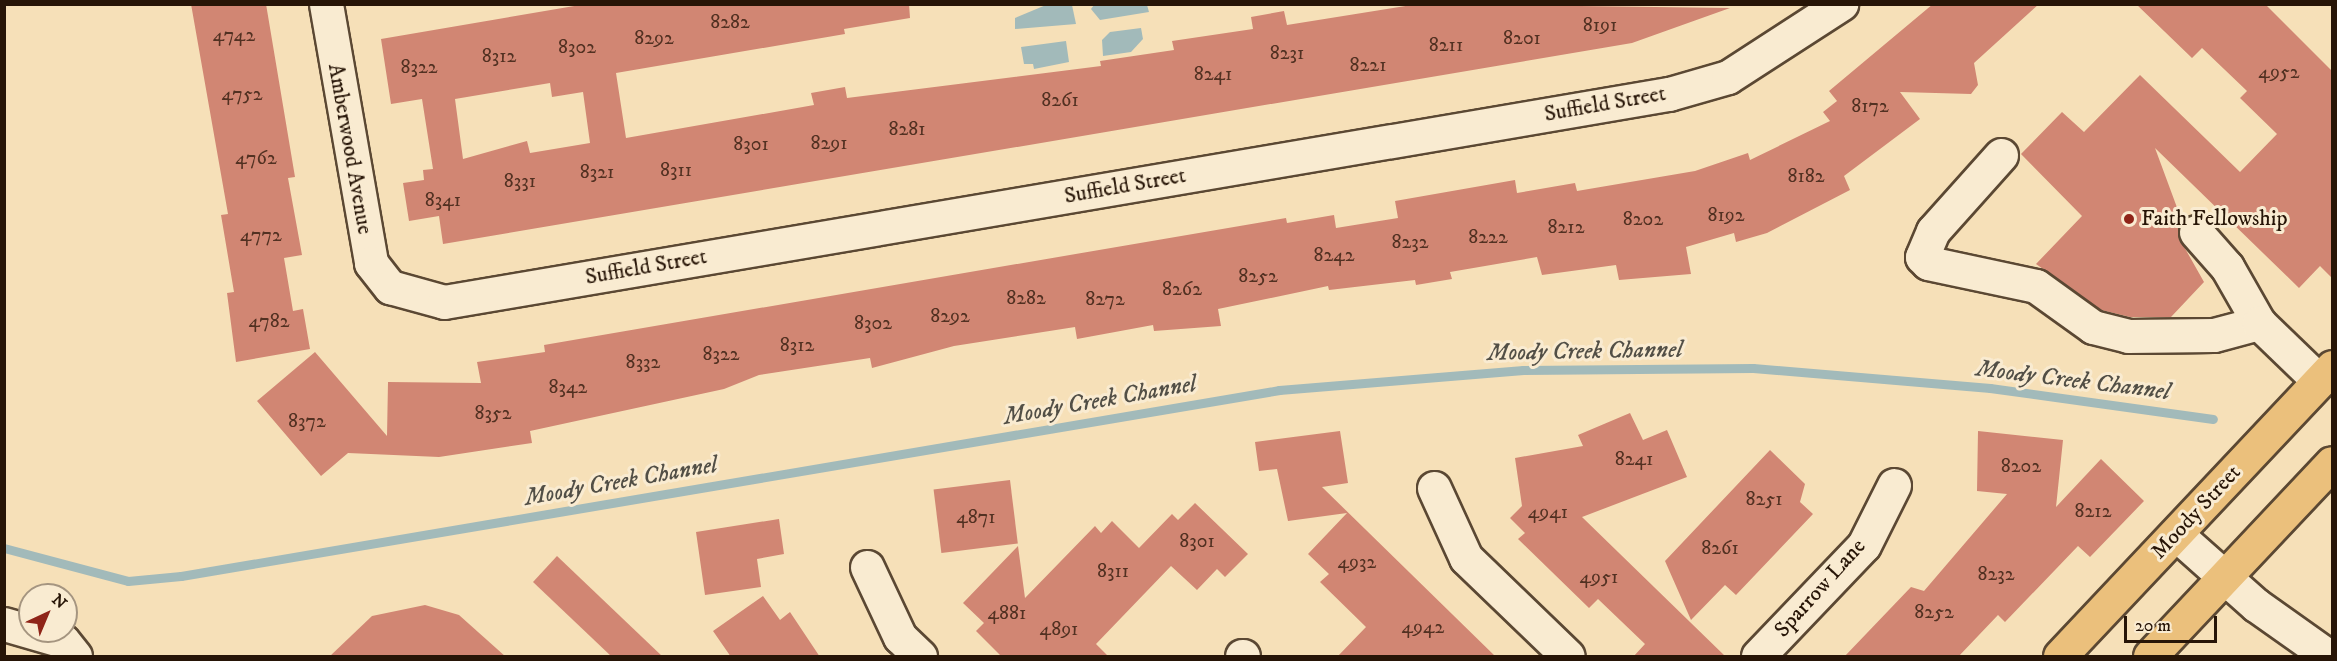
<!DOCTYPE html>
<html>
<head>
<meta charset="utf-8">
<style>
	body { margin:0 }
	#map { position:relative; width:2337px; height:661px; overflow:hidden; background:#f6e0b8; font-family:"IM FELL DW Pica",serif }
	div>[style] { position:absolute }
	.water>* { inset:0; background:#a2baba }
	.stream>* { height:9px; margin:-4.5px; padding:0 4.5px; transform-origin:4.5px; border-radius:4.5px; background:#a2baba }
	.building>* { inset:0; background:#d18673; transform-origin:0 0 }
	.roads { filter:drop-shadow(2px 0 #5b4833) drop-shadow(-2px 0 #5b4833) drop-shadow(0 2px #5b4833) drop-shadow(0 -2px #5b4833) }
	.minor>* { height:33px; margin:-16.5px; padding:0 16.5px; transform-origin:16.5px; border-radius:16.5px; background:#f9ebd1 }
	.major>* { height:33px; margin:-16.5px; padding:0 16.5px; transform-origin:16.5px; border-radius:16.5px; background:#ebc07c }
	.dots>* { width:16px; height:16px; translate:-50% -50%; box-sizing:border-box; border:3px solid #f9ebd1; border-radius:50% }
	span { translate:-50% -50%; white-space:nowrap; text-align:center; line-height:1.15; -webkit-text-stroke:6px #f9ebd1; paint-order:stroke }
	.number-label { font-size:20px; color:#523122 }
	.number-label span { -webkit-text-stroke-width:0 }
	.street-label { font-size:22px; color:#271507 }
	.poi-label { font-size:22px; color:#271507 }
	.left { translate:0 -50%; text-align:left }
	.water-label { font-size:24px; color:#524f46; font-style:italic }
	.frame { position:absolute; inset:0; border:6px solid #271507; pointer-events:none }
	.north { position:absolute; left:18px; top:583px; width:60px; height:60px; box-sizing:border-box; background:#f9ebd1; border:2px solid #a59580; border-radius:50%; rotate:44deg; font-size:16px; font-weight:700; line-height:24px; text-align:center; color:#271507 }
	.north::after { content:''; display:block; margin:auto; width:21px; height:27px; background:#8f2418; clip-path:polygon(50% 0,100% 100%,50% 72%,0 100%) }
	.scale { position:absolute; left:2124px; top:616px; width:93px; height:27px; box-sizing:border-box; border:3px solid #271507; border-top:0; padding-left:8px; font-size:18px; line-height:21px; white-space:nowrap; color:#271507; -webkit-text-stroke:4px #f9ebd1; paint-order:stroke }
</style>
</head>
<body>
<div id="map">
	<div class="water">
		<div style="clip-path:polygon(1046px 5px,1072px 5px,1076px 24px,1015px 29px,1015px 18px)"></div>
		<div style="clip-path:polygon(1147px 5px,1149px 12px,1100px 20px,1091px 9px,1094px 5px)"></div>
		<div style="clip-path:polygon(1141px 28px,1143px 39px,1131px 52px,1103px 56px,1102px 40px,1110px 32px)"></div>
		<div style="clip-path:polygon(1066px 41px,1069px 62px,1034px 69px,1033px 64px,1024px 64px,1021px 47px)"></div>
	</div>
	<div class="stream">
		<div style="left:4px;top:548px;width:128px;rotate:14.9deg"></div>
		<div style="left:128px;top:581px;width:53px;rotate:-5.4deg"></div>
		<div style="left:181px;top:576px;width:1114px;rotate:-9.61deg"></div>
		<div style="left:1279px;top:390px;width:245px;rotate:-4.7deg"></div>
		<div style="left:1523px;top:370px;width:230px;rotate:-0.5deg"></div>
		<div style="left:1753px;top:368px;width:238px;rotate:4.8deg"></div>
		<div style="left:1990px;top:388px;width:225px;rotate:7.9deg"></div>
	</div>
	<div class="building">
		<div style="clip-path:polygon(191px 4px,266px 4px,295px 177px,288px 178px,302px 255px,284px 258px,293px 311px,303px 309px,310px 349px,236px 362px,227px 293px,234px 292px,221px 215px,228px 214px)"></div>
		<div style="clip-path:polygon(evenodd,586px 4px,909px 4px,910px 18px,844px 29px,845px 34px,616px 73px,626px 138px,814px 105px,811px 93px,845px 87px,847px 98px,1101px 66px,1100px 61px,1174px 50px,1172px 41px,1253px 29px,1251px 17px,1284px 11px,1287px 25px,1418px 4px,1730px 8px,1632px 43px,443px 244px,439px 216px,409px 221px,403px 183px,424px 180px,423px 170px,433px 169px,422px 99px,391px 104px,381px 39px,586px 4px,550px 83px,552px 97px,583px 92px,590px 143px,530px 153px,527px 141px,463px 159px,455px 99px,550px 83px)"></div>
		<div style="clip-path:polygon(1933px 4px,2039px 4px,1974px 63px,1978px 85px,1971px 94px,1900px 92px,1920px 119px,1844px 176px,1850px 190px,1767px 233px,1736px 242px,1734px 233px,1686px 247px,1691px 274px,1619px 280px,1616px 265px,1542px 275px,1537px 257px,1450px 272px,1452px 279px,1416px 285px,1415px 280px,1329px 290px,1328px 286px,1218px 309px,1221px 326px,1154px 331px,1153px 325px,1077px 339px,1075px 327px,954px 346px,872px 368px,870px 358px,759px 375px,724px 389px,530px 431px,532px 443px,439px 457px,348px 453px,321px 476px,257px 401px,315px 352px,387px 436px,388px 382px,481px 383px,477px 362px,545px 352px,544px 345px,1286px 218px,1287px 223px,1334px 215px,1336px 228px,1398px 218px,1395px 201px,1515px 180px,1517px 193px,1575px 183px,1577px 191px,1695px 171px,1748px 153px,1750px 160px,1830px 121px,1823px 112px,1837px 101px,1829px 91px)"></div>
		<div style="clip-path:polygon(2136px 4px,2265px 4px,2332px 71px,2332px 278px,2320px 266px,2299px 288px,2155px 148px,2182px 221px,2178px 236px,2204px 282px,2171px 317px,2130px 317px,2101px 310px,2036px 264px,2082px 216px,2021px 154px,2062px 112px,2084px 132px,2140px 75px,2240px 172px,2277px 134px,2240px 98px,2247px 91px,2202px 48px,2192px 58px)"></div>
		<div style="clip-path:polygon(1630px 413px,1643px 440px,1667px 430px,1687px 477px,1582px 517px,1726px 657px,1633px 657px,1645px 644px,1598px 599px,1589px 608px,1518px 539px,1525px 533px,1510px 518px,1522px 506px,1515px 458px,1583px 446px,1578px 435px)"></div>
		<div style="clip-path:polygon(1340px 431px,1348px 483px,1322px 487px,1496px 657px,1337px 657px,1366px 627px,1320px 582px,1329px 574px,1308px 554px,1347px 513px,1288px 521px,1277px 469px,1259px 471px,1255px 442px)"></div>
		<div style="clip-path:polygon(1978px 431px,2063px 440px,2056px 507px,2101px 459px,2144px 501px,2090px 557px,2078px 546px,2005px 622px,1998px 615px,1958px 657px,1844px 657px,1911px 587px,1924px 591px,2007px 494px,1977px 491px)"></div>
		<div style="clip-path:polygon(1770px 450px,1805px 484px,1800px 502px,1813px 514px,1736px 595px,1725px 585px,1691px 620px,1665px 561px)"></div>
		<div style="left:1010px;top:480px;width:64px;height:77px;rotate:83deg"></div>
		<div style="clip-path:polygon(1195px 503px,1248px 554px,1225px 577px,1217px 569px,1197px 590px,1171px 566px,1096px 644px,1109px 657px,1002px 657px,976px 631px,984px 623px,963px 603px,1018px 546px,1025px 598px,1095px 526px,1101px 533px,1112px 521px,1139px 548px,1172px 514px,1178px 520px)"></div>
		<div style="clip-path:polygon(779px 519px,784px 554px,757px 559px,761px 587px,705px 595px,696px 532px)"></div>
		<div style="clip-path:polygon(557px 556px,663px 657px,612px 657px,533px 582px)"></div>
		<div style="clip-path:polygon(763px 596px,780px 620px,790px 612px,820px 657px,731px 657px,713px 631px)"></div>
		<div style="clip-path:polygon(425px 605px,459px 615px,506px 657px,329px 657px,372px 616px)"></div>
	</div>
	<div class="roads">
		<div class="minor">
			<div style="left:326px;top:4px;width:263px;rotate:80.1deg"></div>
			<div style="left:371px;top:263px;width:31px;rotate:52deg"></div>
			<div style="left:390px;top:287px;width:56px;rotate:15.5deg"></div>
			<div style="left:444px;top:302px;width:1243px;rotate:-9.64deg"></div>
			<div style="left:1669px;top:94px;width:61px;rotate:-16.1deg"></div>
			<div style="left:1728px;top:77px;width:135px;rotate:-32.9deg"></div>
			<div style="left:2001px;top:155px;width:102px;rotate:131.8deg"></div>
			<div style="left:1933px;top:231px;width:28px;rotate:113deg"></div>
			<div style="left:1922px;top:257px;width:8px;rotate:45deg"></div>
			<div style="left:1928px;top:263px;width:110px;rotate:12deg"></div>
			<div style="left:2036px;top:286px;width:70px;rotate:35.7deg"></div>
			<div style="left:2093px;top:327px;width:36px;rotate:14deg"></div>
			<div style="left:2128px;top:336px;width:86px;rotate:-0.7deg"></div>
			<div style="left:2214px;top:335px;width:47px;rotate:-14.9deg"></div>
			<div style="left:2196px;top:232px;width:47px;rotate:48.5deg"></div>
			<div style="left:2227px;top:267px;width:64px;rotate:60.3deg"></div>
			<div style="left:2259px;top:323px;width:83px;rotate:44deg"></div>
			<div style="left:1434px;top:488px;width:77px;rotate:65.4deg"></div>
			<div style="left:1466px;top:558px;width:141px;rotate:43.9deg"></div>
			<div style="left:2176px;top:534px;width:107px;rotate:41.6deg"></div>
			<div style="left:2256px;top:605px;width:88px;rotate:35.3deg"></div>
			<div style="left:867px;top:567px;width:77px;rotate:64.8deg"></div>
			<div style="left:900px;top:637px;width:28px;rotate:44deg"></div>
			<div style="left:4px;top:624px;width:61px;rotate:16.1deg"></div>
			<div style="left:63px;top:641px;width:19px;rotate:51deg"></div>
			<div style="left:1242px;top:656px;width:1px"></div>
			<div style="left:1758px;top:656px;width:153px;rotate:-46.3deg"></div>
			<div style="left:1864px;top:545px;width:67px;rotate:-63.4deg"></div>
		</div>
		<div class="major">
			<div style="left:2060px;top:656px;width:397px;rotate:-46.7deg"></div>
			<div style="left:2150px;top:656px;width:265px;rotate:-46.7deg"></div>
		</div>
	</div>
	<div class="dots">
		<div style="left:2129px;top:219px;background:#8f2418"></div>
	</div>
	<div class="number-label">
		<span style="left:730px;top:22px">8282</span>
		<span style="left:1600px;top:25px">8191</span>
		<span style="left:234px;top:35px">4742</span>
		<span style="left:654px;top:38px">8292</span>
		<span style="left:1522px;top:38px">8201</span>
		<span style="left:1446px;top:45px">8211</span>
		<span style="left:577px;top:47px">8302</span>
		<span style="left:1287px;top:53px">8231</span>
		<span style="left:499px;top:56px">8312</span>
		<span style="left:1368px;top:65px">8221</span>
		<span style="left:419px;top:67px">8322</span>
		<span style="left:2279px;top:72px">4952</span>
		<span style="left:1213px;top:74px">8241</span>
		<span style="left:242px;top:94px">4752</span>
		<span style="left:1060px;top:100px">8261</span>
		<span style="left:1870px;top:106px">8172</span>
		<span style="left:907px;top:129px">8281</span>
		<span style="left:829px;top:143px">8291</span>
		<span style="left:751px;top:144px">8301</span>
		<span style="left:256px;top:158px">4762</span>
		<span style="left:676px;top:170px">8311</span>
		<span style="left:597px;top:172px">8321</span>
		<span style="left:1806px;top:176px">8182</span>
		<span style="left:520px;top:181px">8331</span>
		<span style="left:443px;top:200px">8341</span>
		<span style="left:1726px;top:215px">8192</span>
		<span style="left:1643px;top:219px">8202</span>
		<span style="left:1566px;top:227px">8212</span>
		<span style="left:261px;top:235px">4772</span>
		<span style="left:1488px;top:237px">8222</span>
		<span style="left:1410px;top:242px">8232</span>
		<span style="left:1334px;top:255px">8242</span>
		<span style="left:1258px;top:276px">8252</span>
		<span style="left:1182px;top:289px">8262</span>
		<span style="left:1026px;top:298px">8282</span>
		<span style="left:1105px;top:299px">8272</span>
		<span style="left:950px;top:316px">8292</span>
		<span style="left:269px;top:321px">4782</span>
		<span style="left:873px;top:323px">8302</span>
		<span style="left:797px;top:345px">8312</span>
		<span style="left:721px;top:354px">8322</span>
		<span style="left:643px;top:362px">8332</span>
		<span style="left:568px;top:387px">8342</span>
		<span style="left:493px;top:413px">8352</span>
		<span style="left:307px;top:421px">8372</span>
		<span style="left:1634px;top:459px">8241</span>
		<span style="left:2021px;top:466px">8202</span>
		<span style="left:1764px;top:499px">8251</span>
		<span style="left:2093px;top:511px">8212</span>
		<span style="left:1548px;top:512px">4941</span>
		<span style="left:976px;top:517px">4871</span>
		<span style="left:1197px;top:541px">8301</span>
		<span style="left:1720px;top:548px">8261</span>
		<span style="left:1357px;top:562px">4932</span>
		<span style="left:1113px;top:571px">8311</span>
		<span style="left:1996px;top:574px">8232</span>
		<span style="left:1599px;top:577px">4951</span>
		<span style="left:1934px;top:612px">8252</span>
		<span style="left:1007px;top:613px">4881</span>
		<span style="left:1423px;top:627px">4942</span>
		<span style="left:1059px;top:629px">4891</span>
	</div>
	<div class="street-label">
		<span style="left:1605px;top:104px;rotate:-10deg">Suffield Street</span>
		<span style="left:350px;top:149px;rotate:80deg">Amberwood Avenue</span>
		<span style="left:1125px;top:186px;rotate:-10deg">Suffield Street</span>
		<span style="left:646px;top:267px;rotate:-10deg">Suffield Street</span>
		<span style="left:2196px;top:512px;rotate:-47deg">Moody Street</span>
		<span style="left:1820px;top:588px;rotate:-48deg">Sparrow Lane</span>
	</div>
	<div class="poi-label">
		<span class="left" style="left:2141px;top:219px">Faith Fellowship</span>
	</div>
	<div class="water-label">
		<span style="left:1585px;top:352px;rotate:-1deg">Moody Creek Channel</span>
		<span style="left:2073px;top:381px;rotate:7deg">Moody Creek Channel</span>
		<span style="left:1100px;top:401px;rotate:-10deg">Moody Creek Channel</span>
		<span style="left:621px;top:482px;rotate:-10deg">Moody Creek Channel</span>
	</div>
	<div class="frame"></div>
	<div class="north">N</div>
	<div class="scale">20 m</div>
</div>
</body>
</html>
